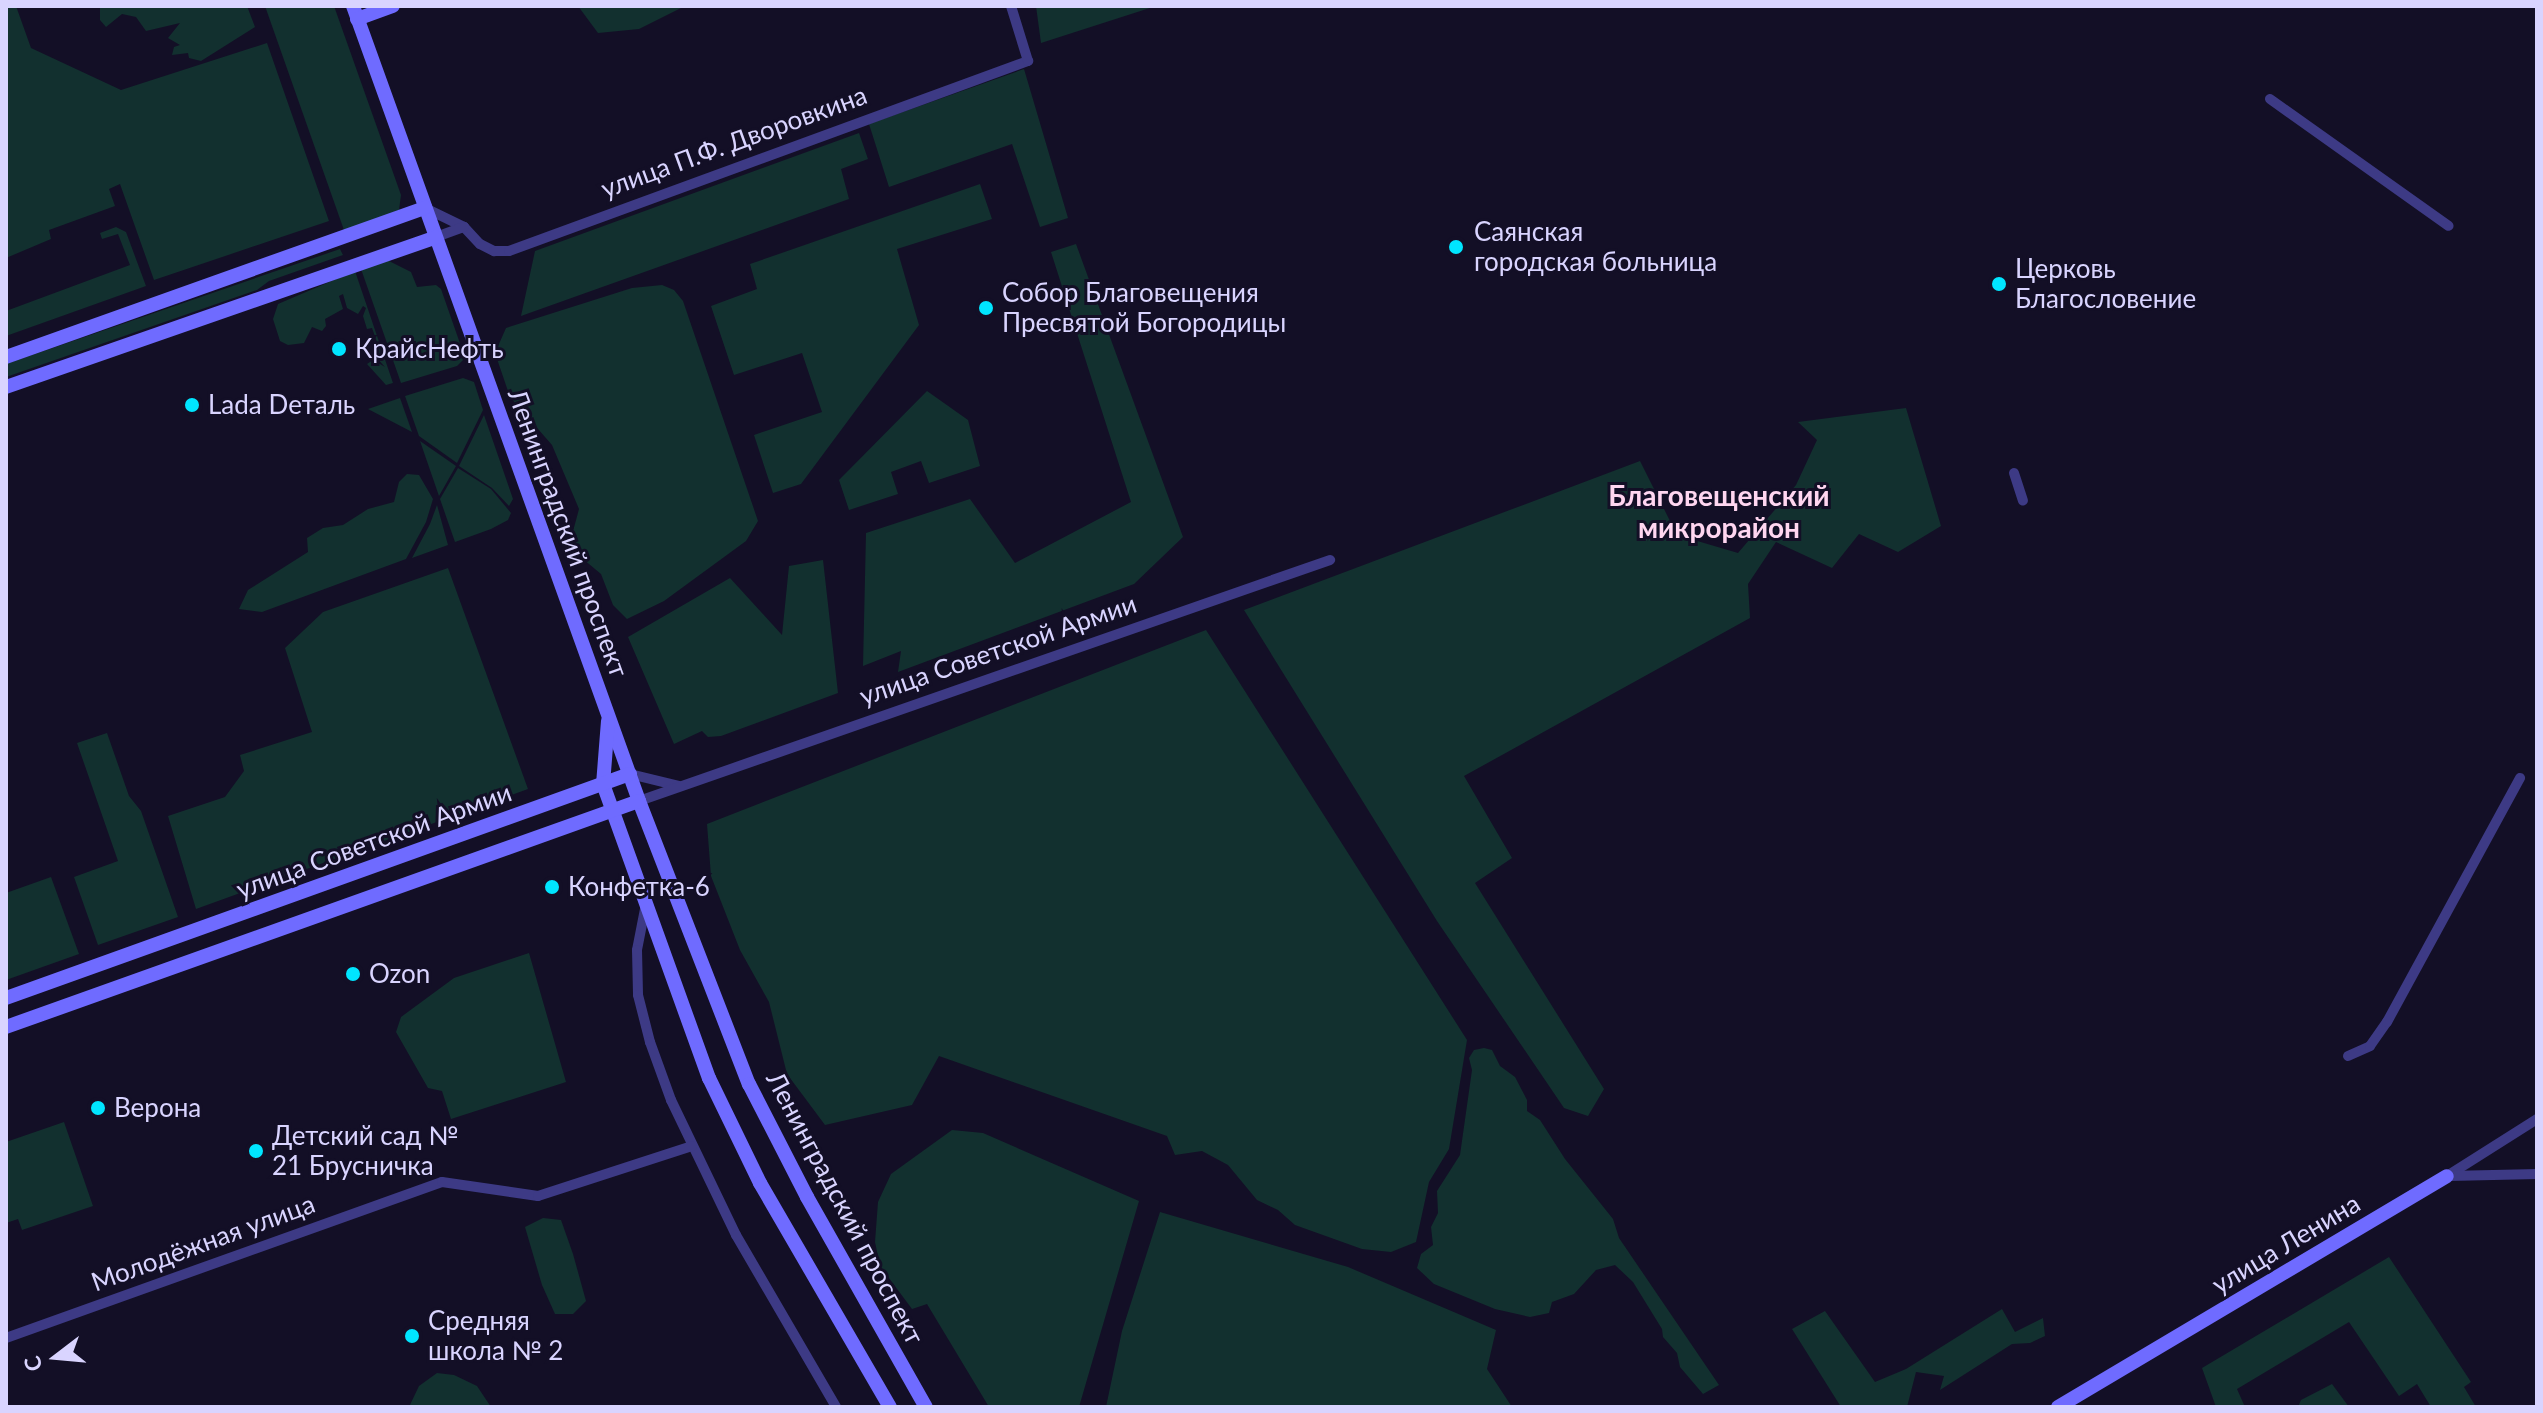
<!DOCTYPE html>
<html>
<head>
<meta charset="utf-8">
<style>
	body { margin:0 }
	#map { position:relative; width:2543px; height:1413px; overflow:hidden; background:#130f26; font-family:Lato,sans-serif }
	div>[style] { position:absolute }
	.green>* { inset:0; background:#12302f }
	.street>* { height:10px; margin:-5px; padding:0 5px; transform-origin:5px; border-radius:5px; background:#3d3a85 }
	.secondary>* { height:14px; margin:-7px; padding:0 7px; transform-origin:7px; border-radius:7px; background:#6f6bff }
	.dots>* { width:22px; height:22px; translate:-50% -50%; box-sizing:border-box; border:4px solid #130f26; border-radius:50% }
	span { translate:-50% -50%; white-space:nowrap; text-align:center; line-height:1.15; -webkit-text-stroke:6px #130f26; paint-order:stroke }
	.street-label { font-size:26px; color:#d9d4ff }
	.poi-label { font-size:26px; color:#d9d4ff }
	.left { translate:0 -50%; text-align:left }
	.neighbourhood-label { font-size:28px; color:#ffd6f0; font-weight:700 }
	.frame { position:absolute; inset:0; border:8px solid #d9d4ff; pointer-events:none }
	.north { position:absolute; left:16px; top:1317px; width:80px; height:80px; -webkit-text-stroke:6px #130f26; paint-order:stroke; rotate:254deg; font-size:22px; font-weight:700; line-height:32px; text-align:center; color:#d9d4ff }
	.north::after { content:''; display:block; margin:auto; width:28px; height:36px; background:#d9d4ff; clip-path:polygon(50% 0,100% 100%,50% 72%,0 100%) }
</style>
</head>
<body>
<div id="map">
	<div class="green">
		<div style="clip-path:polygon(6px 6px,16px 6px,31px 48px,121px 90px,267px 43px,329px 221px,154px 280px,120px 184px,109px 189px,115px 206px,49px 230px,51px 239px,6px 258px)"></div>
		<div style="clip-path:polygon(100px 6px,247px 6px,255px 27px,201px 61px,189px 58px,188px 53px,172px 55px,174px 47px,180px 45px,168px 38px,180px 23px,146px 31px,136px 17px,122px 14px,106px 27px,100px 20px)"></div>
		<div style="clip-path:polygon(265px 6px,334px 6px,401px 195px,399px 210px,345px 233px)"></div>
		<div style="clip-path:polygon(578px 6px,685px 6px,639px 29px,598px 33px)"></div>
		<div style="clip-path:polygon(1036px 6px,1156px 6px,1041px 43px)"></div>
		<div style="clip-path:polygon(1024px 69px,1068px 218px,1040px 227px,1012px 144px,889px 187px,869px 124px)"></div>
		<div style="clip-path:polygon(859px 133px,868px 159px,841px 169px,849px 199px,521px 316px,535px 251px)"></div>
		<div style="clip-path:polygon(980px 184px,992px 219px,897px 249px,919px 325px,801px 484px,773px 493px,754px 435px,822px 412px,802px 353px,734px 375px,711px 306px,757px 289px,750px 264px)"></div>
		<div style="clip-path:polygon(116px 227px,126px 232px,146px 286px,6px 336px,6px 311px,130px 265px,118px 234px,102px 239px,100px 233px)"></div>
		<div style="clip-path:polygon(1076px 244px,1183px 537px,1134px 584px,898px 672px,901px 651px,863px 666px,866px 533px,970px 499px,1015px 563px,1131px 502px,1051px 252px)"></div>
		<div style="clip-path:polygon(340px 249px,343px 255px,269px 281px,257px 290px,6px 377px,6px 364px)"></div>
		<div style="clip-path:polygon(387px 260px,411px 272px,417px 287px,436px 285px,441px 289px,463px 352px,463px 360px,457px 366px,401px 383px,361px 269px)"></div>
		<div style="clip-path:polygon(355px 271px,393px 383px,386px 385px,367px 364px,373px 360px,385px 367px,376px 357px,374px 346px,378px 345px,372px 328px,367px 329px,363px 316px,366px 308px,363px 306px,358px 314px,347px 308px,343px 294px,339px 296px,343px 309px,325px 319px,326px 326px,322px 331px,312px 327px,304px 343px,288px 345px,280px 341px,273px 319px,278px 304px)"></div>
		<div style="clip-path:polygon(662px 285px,674px 290px,683px 301px,758px 521px,746px 541px,664px 601px,627px 619px,613px 605px,601px 574px,583px 559px,572px 535px,579px 509px,552px 445px,510px 397px,495px 353px,506px 328px,632px 288px)"></div>
		<div style="clip-path:polygon(463px 378px,474px 382px,483px 410px,457px 463px,419px 436px,405px 396px)"></div>
		<div style="clip-path:polygon(927px 391px,968px 420px,980px 466px,929px 483px,921px 461px,891px 472px,898px 494px,849px 510px,839px 480px)"></div>
		<div style="clip-path:polygon(400px 398px,412px 432px,368px 409px)"></div>
		<div style="clip-path:polygon(1906px 408px,1941px 526px,1898px 552px,1859px 534px,1832px 568px,1776px 542px,1748px 584px,1750px 618px,1464px 776px,1512px 858px,1475px 883px,1604px 1089px,1588px 1116px,1564px 1108px,1437px 921px,1244px 610px,1640px 461px,1677px 535px,1738px 553px,1796px 485px,1817px 440px,1798px 422px)"></div>
		<div style="clip-path:polygon(484px 415px,513px 499px,509px 506px,492px 488px,459px 466px)"></div>
		<div style="clip-path:polygon(420px 441px,456px 466px,439px 496px)"></div>
		<div style="clip-path:polygon(458px 468px,491px 489px,511px 513px,508px 520px,491px 529px,455px 542px,440px 499px)"></div>
		<div style="clip-path:polygon(407px 474px,419px 475px,433px 499px,426px 522px,406px 559px,262px 612px,239px 609px,248px 590px,308px 552px,307px 538px,323px 528px,343px 525px,368px 509px,394px 502px,399px 482px)"></div>
		<div style="clip-path:polygon(437px 505px,448px 545px,412px 558px,430px 524px)"></div>
		<div style="clip-path:polygon(823px 560px,838px 693px,721px 736px,708px 737px,702px 731px,674px 744px,628px 637px,730px 578px,782px 635px,789px 566px)"></div>
		<div style="clip-path:polygon(448px 568px,528px 789px,196px 909px,168px 816px,225px 797px,244px 771px,240px 755px,312px 732px,285px 648px,323px 612px)"></div>
		<div style="clip-path:polygon(1206px 630px,1467px 1040px,1449px 1149px,1429px 1182px,1416px 1242px,1391px 1252px,1362px 1249px,1295px 1225px,1278px 1210px,1257px 1200px,1228px 1165px,1202px 1151px,1175px 1155px,1167px 1136px,939px 1056px,912px 1105px,825px 1125px,787px 1074px,769px 1002px,740px 950px,711px 876px,707px 824px)"></div>
		<div style="clip-path:polygon(107px 733px,129px 796px,141px 811px,178px 917px,98px 945px,74px 877px,118px 861px,77px 743px)"></div>
		<div style="clip-path:polygon(51px 877px,79px 954px,6px 980px,6px 893px)"></div>
		<div style="clip-path:polygon(529px 953px,566px 1082px,451px 1119px,442px 1091px,428px 1088px,396px 1032px,401px 1017px,454px 978px)"></div>
		<div style="clip-path:polygon(1484px 1048px,1492px 1050px,1500px 1066px,1515px 1077px,1527px 1100px,1527px 1111px,1540px 1120px,1565px 1159px,1613px 1219px,1619px 1238px,1719px 1385px,1703px 1394px,1680px 1367px,1677px 1353px,1663px 1337px,1662px 1329px,1633px 1282px,1615px 1265px,1596px 1270px,1574px 1294px,1552px 1302px,1549px 1313px,1530px 1317px,1495px 1309px,1434px 1284px,1417px 1268px,1421px 1254px,1433px 1245px,1431px 1227px,1438px 1213px,1437px 1191px,1460px 1155px,1472px 1070px,1469px 1058px,1474px 1050px)"></div>
		<div style="clip-path:polygon(64px 1122px,93px 1206px,22px 1230px,18px 1219px,6px 1223px,6px 1142px)"></div>
		<div style="clip-path:polygon(952px 1130px,983px 1133px,1139px 1201px,1079px 1407px,989px 1407px,927px 1304px,912px 1309px,880px 1266px,875px 1242px,878px 1202px,891px 1174px)"></div>
		<div style="clip-path:polygon(1160px 1212px,1348px 1267px,1496px 1330px,1487px 1369px,1512px 1407px,1106px 1407px,1122px 1331px)"></div>
		<div style="clip-path:polygon(543px 1218px,561px 1220px,573px 1254px,586px 1301px,573px 1314px,555px 1314px,542px 1285px,525px 1227px)"></div>
		<div style="clip-path:polygon(2389px 1257px,2471px 1382px,2464px 1387px,2476px 1407px,2431px 1407px,2417px 1384px,2399px 1396px,2349px 1322px,2237px 1389px,2245px 1407px,2216px 1407px,2202px 1368px)"></div>
		<div style="clip-path:polygon(2002px 1309px,2015px 1332px,2043px 1318px,2045px 1336px,2030px 1343px,2012px 1344px,1940px 1390px,1944px 1376px,1916px 1372px,1907px 1407px,1841px 1407px,1792px 1329px,1825px 1311px,1875px 1382px,1906px 1369px)"></div>
		<div style="clip-path:polygon(437px 1373px,454px 1375px,477px 1386px,491px 1407px,409px 1407px,419px 1386px)"></div>
		<div style="clip-path:polygon(2332px 1384px,2349px 1407px,2298px 1407px,2301px 1400px)"></div>
	</div>
	<div class="street">
		<div style="left:2270px;top:99px;width:219px;rotate:35.4deg"></div>
		<div style="left:425px;top:208px;width:43px;rotate:26deg"></div>
		<div style="left:464px;top:227px;width:23px;rotate:47deg"></div>
		<div style="left:480px;top:244px;width:16px;rotate:27deg"></div>
		<div style="left:494px;top:251px;width:15px"></div>
		<div style="left:509px;top:251px;width:553px;rotate:-20.11deg"></div>
		<div style="left:1028px;top:61px;width:58px;rotate:-107.2deg"></div>
		<div style="left:436px;top:237px;width:30px;rotate:-20deg"></div>
		<div style="left:2014px;top:473px;width:29px;rotate:72deg"></div>
		<div style="left:630px;top:774px;width:50px;rotate:13.8deg"></div>
		<div style="left:639px;top:801px;width:732px;rotate:-19.23deg"></div>
		<div style="left:646px;top:904px;width:47px;rotate:101.1deg"></div>
		<div style="left:637px;top:950px;width:45px;rotate:88.7deg"></div>
		<div style="left:638px;top:995px;width:49px;rotate:75.7deg"></div>
		<div style="left:650px;top:1042px;width:62px;rotate:70.1deg"></div>
		<div style="left:671px;top:1100px;width:150px;rotate:64.3deg"></div>
		<div style="left:736px;top:1235px;width:199px;rotate:59.8deg"></div>
		<div style="left:2348px;top:1056px;width:24px;rotate:-24deg"></div>
		<div style="left:2370px;top:1046px;width:29px;rotate:-55deg"></div>
		<div style="left:2387px;top:1022px;width:278px;rotate:-61.4deg"></div>
		<div style="left:2447px;top:1176px;width:107px;rotate:-32.3deg"></div>
		<div style="left:2449px;top:1176px;width:88px;rotate:-1.3deg"></div>
		<div style="left:6px;top:1338px;width:463px;rotate:-19.7deg"></div>
		<div style="left:442px;top:1182px;width:97px;rotate:8.3deg"></div>
		<div style="left:538px;top:1196px;width:162px;rotate:-18deg"></div>
	</div>
	<div class="secondary">
		<div style="left:353px;top:6px;width:845px;rotate:70.21deg"></div>
		<div style="left:639px;top:801px;width:304px;rotate:68.8deg"></div>
		<div style="left:749px;top:1084px;width:127px;rotate:62.8deg"></div>
		<div style="left:807px;top:1197px;width:241px;rotate:60.5deg"></div>
		<div style="left:357px;top:19px;width:38px;rotate:-20deg"></div>
		<div style="left:6px;top:357px;width:445px;rotate:-19.6deg"></div>
		<div style="left:6px;top:387px;width:455px;rotate:-19.2deg"></div>
		<div style="left:608px;top:721px;width:63px;rotate:94.5deg"></div>
		<div style="left:603px;top:784px;width:313px;rotate:70.2deg"></div>
		<div style="left:709px;top:1078px;width:117px;rotate:64.1deg"></div>
		<div style="left:760px;top:1183px;width:259px;rotate:59.9deg"></div>
		<div style="left:6px;top:998px;width:663px;rotate:-19.75deg"></div>
		<div style="left:6px;top:1027px;width:672px;rotate:-19.65deg"></div>
		<div style="left:2058px;top:1407px;width:452px;rotate:-30.7deg"></div>
	</div>
	<div class="dots">
		<div style="left:1456px;top:247px;background:#00e5ff"></div>
		<div style="left:1999px;top:284px;background:#00e5ff"></div>
		<div style="left:986px;top:308px;background:#00e5ff"></div>
		<div style="left:339px;top:349px;background:#00e5ff"></div>
		<div style="left:192px;top:405px;background:#00e5ff"></div>
		<div style="left:552px;top:887px;background:#00e5ff"></div>
		<div style="left:353px;top:974px;background:#00e5ff"></div>
		<div style="left:98px;top:1108px;background:#00e5ff"></div>
		<div style="left:256px;top:1151px;background:#00e5ff"></div>
		<div style="left:412px;top:1336px;background:#00e5ff"></div>
	</div>
	<div class="street-label">
		<span style="left:734px;top:142px;rotate:-20deg">улица П.Ф. Дворовкина</span>
		<span style="left:568px;top:533px;rotate:70deg">Ленинградский проспект</span>
		<span style="left:998px;top:650px;rotate:-19deg">улица Советской Армии</span>
		<span style="left:374px;top:841px;rotate:-20deg">улица Советской Армии</span>
		<span style="left:845px;top:1208px;rotate:62deg">Ленинградский проспект</span>
		<span style="left:203px;top:1243px;rotate:-20deg">Молодёжная улица</span>
		<span style="left:2286px;top:1244px;rotate:-31deg">улица Ленина</span>
	</div>
	<div class="poi-label">
		<span class="left" style="left:1474px;top:247px">Саянская<br>городская больница</span>
		<span class="left" style="left:2015px;top:284px">Церковь<br>Благословение</span>
		<span class="left" style="left:1002px;top:308px">Собор Благовещения<br>Пресвятой Богородицы</span>
		<span class="left" style="left:355px;top:349px">КрайсНефть</span>
		<span class="left" style="left:208px;top:405px">Lada Dеталь</span>
		<span class="left" style="left:568px;top:887px">Конфетка-6</span>
		<span class="left" style="left:369px;top:974px">Ozon</span>
		<span class="left" style="left:114px;top:1108px">Верона</span>
		<span class="left" style="left:272px;top:1151px">Детский сад №<br>21 Брусничка</span>
		<span class="left" style="left:428px;top:1336px">Средняя<br>школа № 2</span>
	</div>
	<div class="neighbourhood-label">
		<span style="left:1719px;top:511px">Благовещенский<br>микрорайон</span>
	</div>
	<div class="frame"></div>
	<div class="north">С</div>
</div>
</body>
</html>
